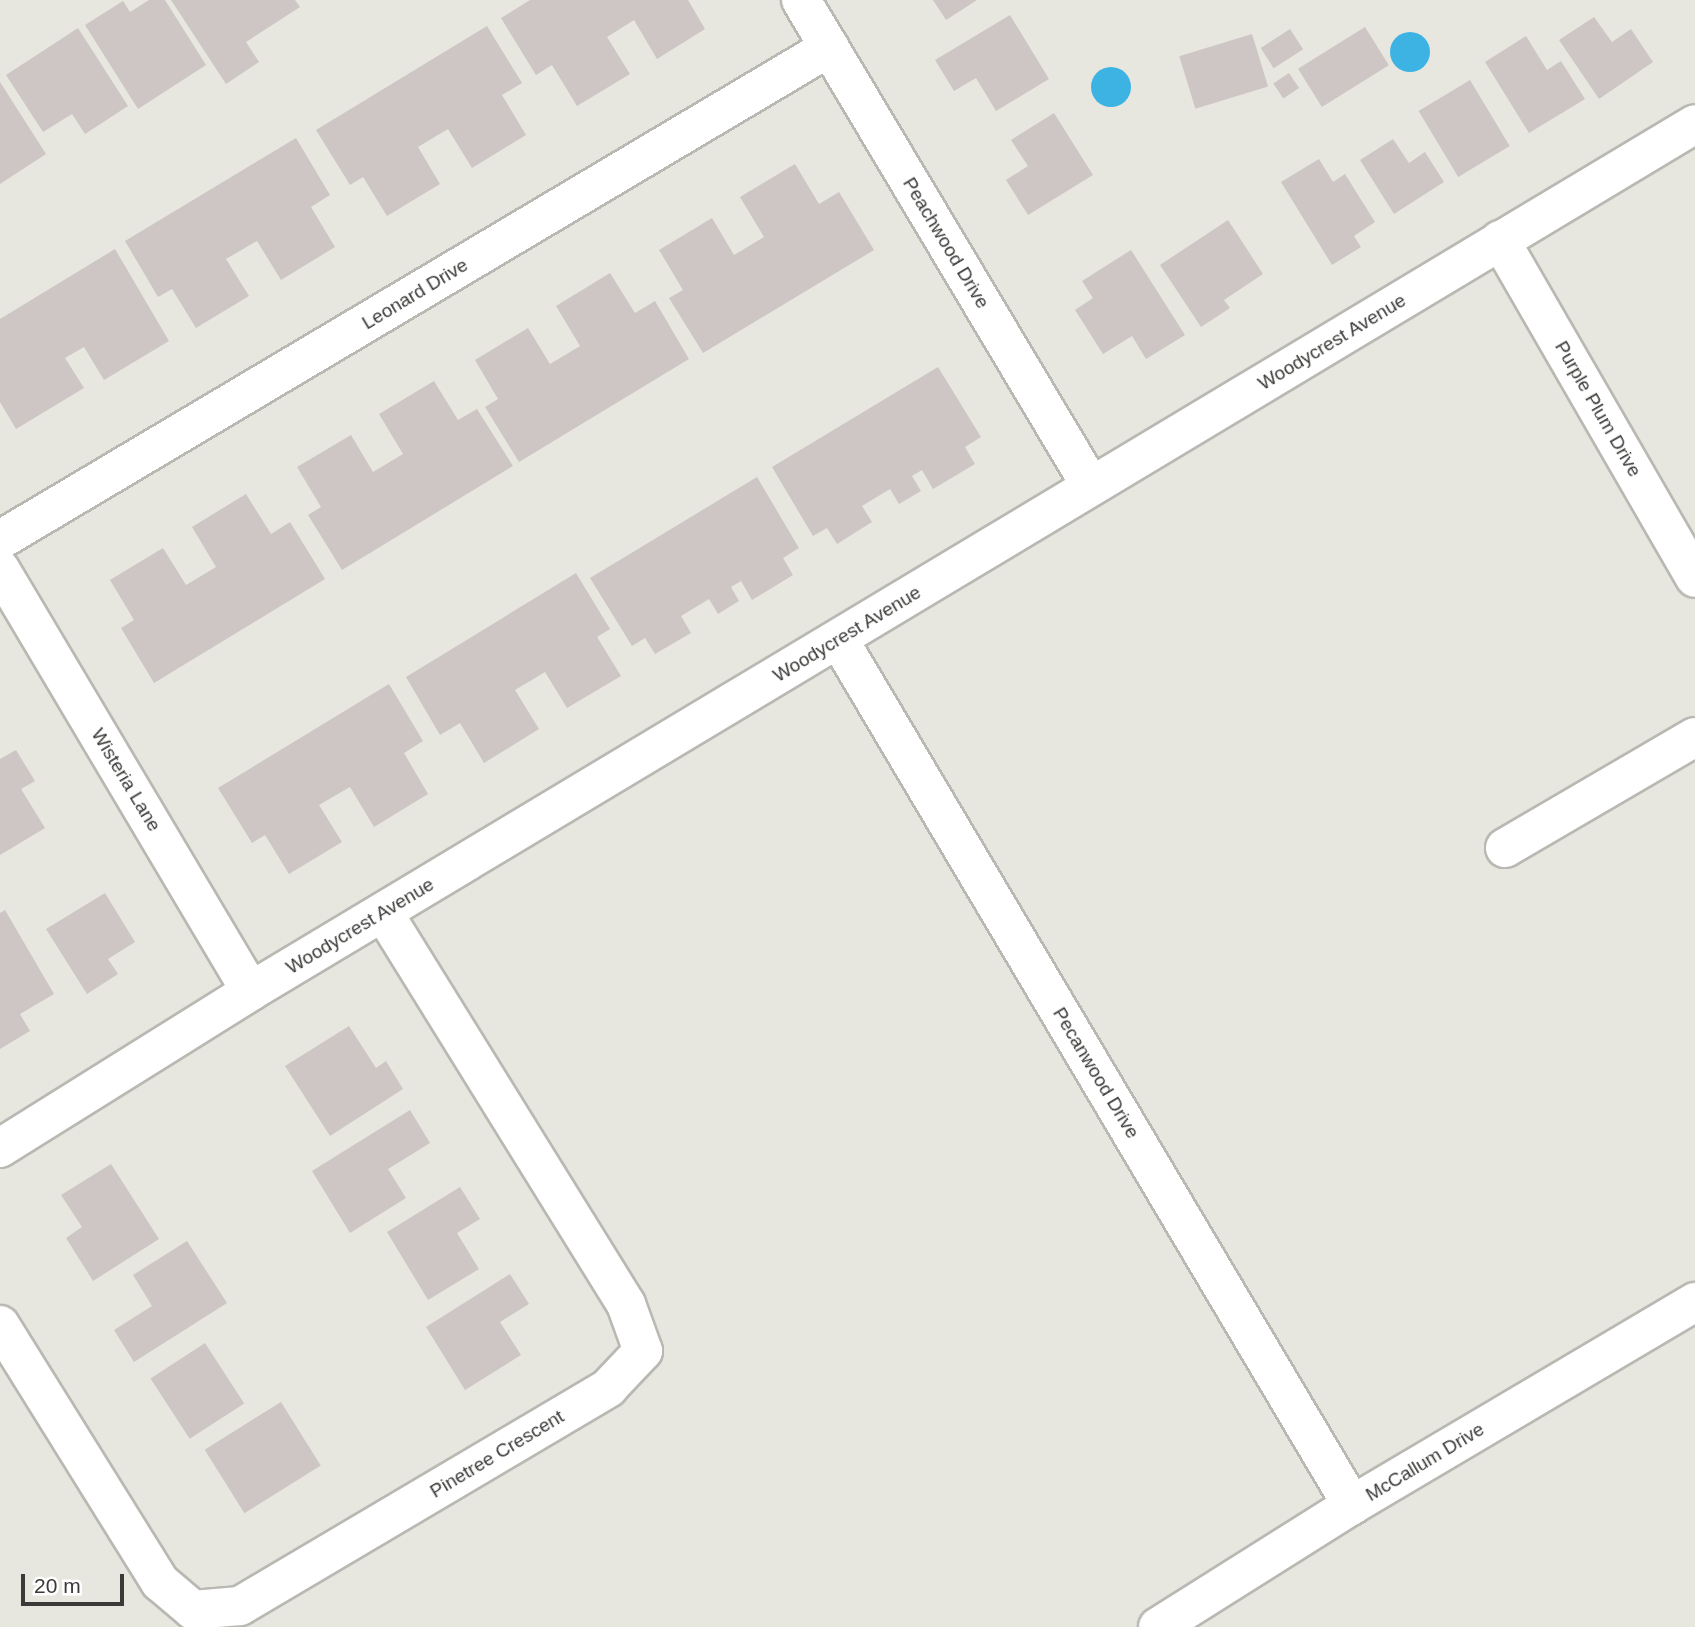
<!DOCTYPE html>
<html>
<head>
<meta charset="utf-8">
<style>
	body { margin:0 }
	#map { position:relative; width:1695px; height:1627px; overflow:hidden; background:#e7e6df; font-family:Helvetica,sans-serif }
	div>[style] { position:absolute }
	.water>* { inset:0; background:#3db3e4 }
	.round { border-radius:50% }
	.building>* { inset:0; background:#cec6c5; transform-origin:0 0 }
	.roads { filter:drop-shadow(2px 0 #b9b8b2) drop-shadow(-2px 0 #b9b8b2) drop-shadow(0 2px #b9b8b2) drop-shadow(0 -2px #b9b8b2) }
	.minor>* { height:38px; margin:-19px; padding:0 19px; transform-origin:19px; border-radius:19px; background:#fff }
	span { translate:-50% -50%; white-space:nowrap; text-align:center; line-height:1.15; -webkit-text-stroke:7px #fff; paint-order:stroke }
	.street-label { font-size:19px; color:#3b3a38 }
	.scale { position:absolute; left:21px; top:1574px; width:103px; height:32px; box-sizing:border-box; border:4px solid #3b3a38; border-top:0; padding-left:9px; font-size:21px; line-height:24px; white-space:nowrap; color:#3b3a38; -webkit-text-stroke:5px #fff; paint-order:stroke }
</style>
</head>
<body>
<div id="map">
	<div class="water">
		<div class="round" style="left:1390px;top:32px;width:40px;height:40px"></div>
		<div class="round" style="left:1091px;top:67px;width:40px;height:40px"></div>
	</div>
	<div class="building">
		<div style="clip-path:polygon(149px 0,165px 0,206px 65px,138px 109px,85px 25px,123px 1px,130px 12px)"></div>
		<div style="clip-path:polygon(171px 0,295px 0,300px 7px,246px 42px,259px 62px,226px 84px)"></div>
		<div style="clip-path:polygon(530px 0,688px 0,705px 29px,657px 59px,634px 20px,607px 37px,630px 74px,577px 106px,552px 65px,536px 75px,501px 18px)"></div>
		<div style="clip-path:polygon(933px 0,977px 0,946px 20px)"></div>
		<div style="clip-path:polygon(1010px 15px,1049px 79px,996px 111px,976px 78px,954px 91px,935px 60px)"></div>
		<div style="clip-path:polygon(1594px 17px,1612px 42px,1631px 29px,1653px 62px,1599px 99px,1559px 40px)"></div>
		<div style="clip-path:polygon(487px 26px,522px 83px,502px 95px,526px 135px,472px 168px,448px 129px,418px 147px,440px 184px,387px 216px,363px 177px,350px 185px,316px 130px)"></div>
		<div style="left:1365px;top:27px;width:45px;height:79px;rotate:58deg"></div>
		<div style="clip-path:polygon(78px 28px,128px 106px,85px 134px,72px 114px,43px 132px,6px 75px)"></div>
		<div style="left:1290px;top:29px;width:24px;height:35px;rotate:57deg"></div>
		<div style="left:1252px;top:34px;width:55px;height:76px;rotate:73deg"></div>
		<div style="clip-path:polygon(1526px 36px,1547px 70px,1561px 61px,1585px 99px,1529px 133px,1485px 62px)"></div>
		<div style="left:1289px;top:73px;width:18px;height:19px;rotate:56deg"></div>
		<div style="left:1470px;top:80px;width:77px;height:60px;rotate:59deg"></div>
		<div style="clip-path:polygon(0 82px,46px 154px,0 184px)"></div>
		<div style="clip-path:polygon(1054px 113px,1093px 175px,1028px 215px,1006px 180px,1028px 166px,1011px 140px)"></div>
		<div style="clip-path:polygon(296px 138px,330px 195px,311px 207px,335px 247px,281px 280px,257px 241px,226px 259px,249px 296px,196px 328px,172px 289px,158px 297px,125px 241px)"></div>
		<div style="clip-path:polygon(1393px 139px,1409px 163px,1425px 152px,1444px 182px,1394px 214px,1360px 160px)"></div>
		<div style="clip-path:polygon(1319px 159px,1333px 182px,1345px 174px,1375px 222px,1354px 236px,1361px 247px,1332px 265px,1281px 182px)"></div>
		<div style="clip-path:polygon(795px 164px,819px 204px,839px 192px,874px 250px,703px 353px,669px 298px,683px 290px,659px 250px,712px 218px,734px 255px,764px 237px,740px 197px)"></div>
		<div style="clip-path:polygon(1228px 220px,1263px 274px,1224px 300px,1230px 308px,1201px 327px,1160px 265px)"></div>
		<div style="clip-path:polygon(115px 249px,169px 341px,104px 380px,84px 347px,65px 358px,84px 388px,16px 429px,0 402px,0 319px)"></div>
		<div style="clip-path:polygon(1131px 250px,1185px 335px,1146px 359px,1132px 336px,1103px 354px,1075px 310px,1093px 298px,1082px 281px)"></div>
		<div style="clip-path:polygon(610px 273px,635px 313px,655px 301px,689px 359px,519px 462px,485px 407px,498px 399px,475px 360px,528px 328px,550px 364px,580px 346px,556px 306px)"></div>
		<div style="clip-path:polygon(938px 367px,981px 437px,965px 447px,975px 464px,933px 489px,922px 470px,912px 476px,921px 491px,899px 504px,890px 489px,862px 506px,872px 522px,837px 544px,827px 528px,813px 536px,772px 467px)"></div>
		<div style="clip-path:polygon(434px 381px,458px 420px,477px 409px,513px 466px,342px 570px,308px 515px,321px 507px,297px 467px,351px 435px,373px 472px,403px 454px,379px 414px)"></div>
		<div style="clip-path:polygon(757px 477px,799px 548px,783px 558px,793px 575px,752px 600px,741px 581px,731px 587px,739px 601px,718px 614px,709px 599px,681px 616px,691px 633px,655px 654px,645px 638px,632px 646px,590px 578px)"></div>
		<div style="clip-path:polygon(246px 494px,271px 534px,290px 522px,325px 579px,154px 683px,121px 628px,134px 620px,110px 580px,163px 548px,186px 585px,216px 567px,192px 527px)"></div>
		<div style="clip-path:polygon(576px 573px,610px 629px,597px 637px,621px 676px,567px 708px,545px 672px,515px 690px,539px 729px,484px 763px,460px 723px,440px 735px,406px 677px)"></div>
		<div style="clip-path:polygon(389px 684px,423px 741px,404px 753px,428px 794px,374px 827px,350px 787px,319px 805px,342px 842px,289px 874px,265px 835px,252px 843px,218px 788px)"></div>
		<div style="clip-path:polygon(16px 750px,35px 781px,21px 789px,45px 828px,0 855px,0 759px)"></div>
		<div style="clip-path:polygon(105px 893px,135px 942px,108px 959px,118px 974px,87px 994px,46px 929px)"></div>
		<div style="clip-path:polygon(5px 910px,54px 994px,20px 1014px,30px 1031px,0 1049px,0 913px)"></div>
		<div style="clip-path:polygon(349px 1026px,376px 1068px,386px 1061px,403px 1089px,330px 1136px,285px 1066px)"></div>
		<div style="clip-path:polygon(410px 1110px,430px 1143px,388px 1169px,406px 1198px,350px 1233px,312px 1171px)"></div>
		<div style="clip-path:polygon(111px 1164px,159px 1239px,93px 1281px,66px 1238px,82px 1227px,61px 1195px)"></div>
		<div style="clip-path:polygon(460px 1187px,480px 1219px,457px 1233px,479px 1269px,428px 1300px,387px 1232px)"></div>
		<div style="clip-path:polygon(187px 1241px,227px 1303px,134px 1362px,114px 1330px,152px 1306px,133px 1275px)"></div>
		<div style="clip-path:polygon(510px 1274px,529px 1304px,500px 1322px,521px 1355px,465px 1390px,426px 1327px)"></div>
		<div style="left:205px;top:1343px;width:72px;height:65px;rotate:57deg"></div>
		<div style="left:281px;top:1402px;width:75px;height:90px;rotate:58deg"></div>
	</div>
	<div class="roads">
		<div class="minor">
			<div style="left:801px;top:0;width:566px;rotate:59.18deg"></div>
			<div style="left:1500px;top:240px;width:390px;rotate:60deg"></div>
			<div style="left:0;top:540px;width:965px;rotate:-30.71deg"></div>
			<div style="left:0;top:569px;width:491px;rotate:59.3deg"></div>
			<div style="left:839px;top:640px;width:1006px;rotate:59.33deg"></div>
			<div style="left:1505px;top:848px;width:220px;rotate:-30.3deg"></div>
			<div style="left:0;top:1148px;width:296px;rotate:-32deg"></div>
			<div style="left:251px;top:991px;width:1684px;rotate:-30.98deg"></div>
			<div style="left:0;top:1325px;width:303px;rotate:58.1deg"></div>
			<div style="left:160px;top:1582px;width:43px;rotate:40.3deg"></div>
			<div style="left:193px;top:1610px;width:47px;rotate:-4.9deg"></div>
			<div style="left:240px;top:1606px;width:428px;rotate:-30.6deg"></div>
			<div style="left:608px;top:1388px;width:51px;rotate:-46.6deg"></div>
			<div style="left:643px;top:1351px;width:50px;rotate:-109.9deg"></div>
			<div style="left:626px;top:1304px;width:461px;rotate:-121.8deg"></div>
			<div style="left:1158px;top:1627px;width:229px;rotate:-32.2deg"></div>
			<div style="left:1352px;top:1505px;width:399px;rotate:-30.6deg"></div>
		</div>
	</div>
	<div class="street-label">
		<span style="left:946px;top:243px;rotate:59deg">Peachwood Drive</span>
		<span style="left:415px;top:294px;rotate:-31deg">Leonard Drive</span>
		<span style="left:1332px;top:342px;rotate:-31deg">Woodycrest Avenue</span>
		<span style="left:1598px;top:409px;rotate:60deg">Purple Plum Drive</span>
		<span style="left:847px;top:634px;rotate:-31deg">Woodycrest Avenue</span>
		<span style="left:126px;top:780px;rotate:59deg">Wisteria Lane</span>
		<span style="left:360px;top:926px;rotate:-31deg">Woodycrest Avenue</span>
		<span style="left:1096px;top:1073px;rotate:59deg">Pecanwood Drive</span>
		<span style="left:497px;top:1454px;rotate:-31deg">Pinetree Crescent</span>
		<span style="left:1425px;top:1462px;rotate:-31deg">McCallum Drive</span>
	</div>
	<div class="scale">20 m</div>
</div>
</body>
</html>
